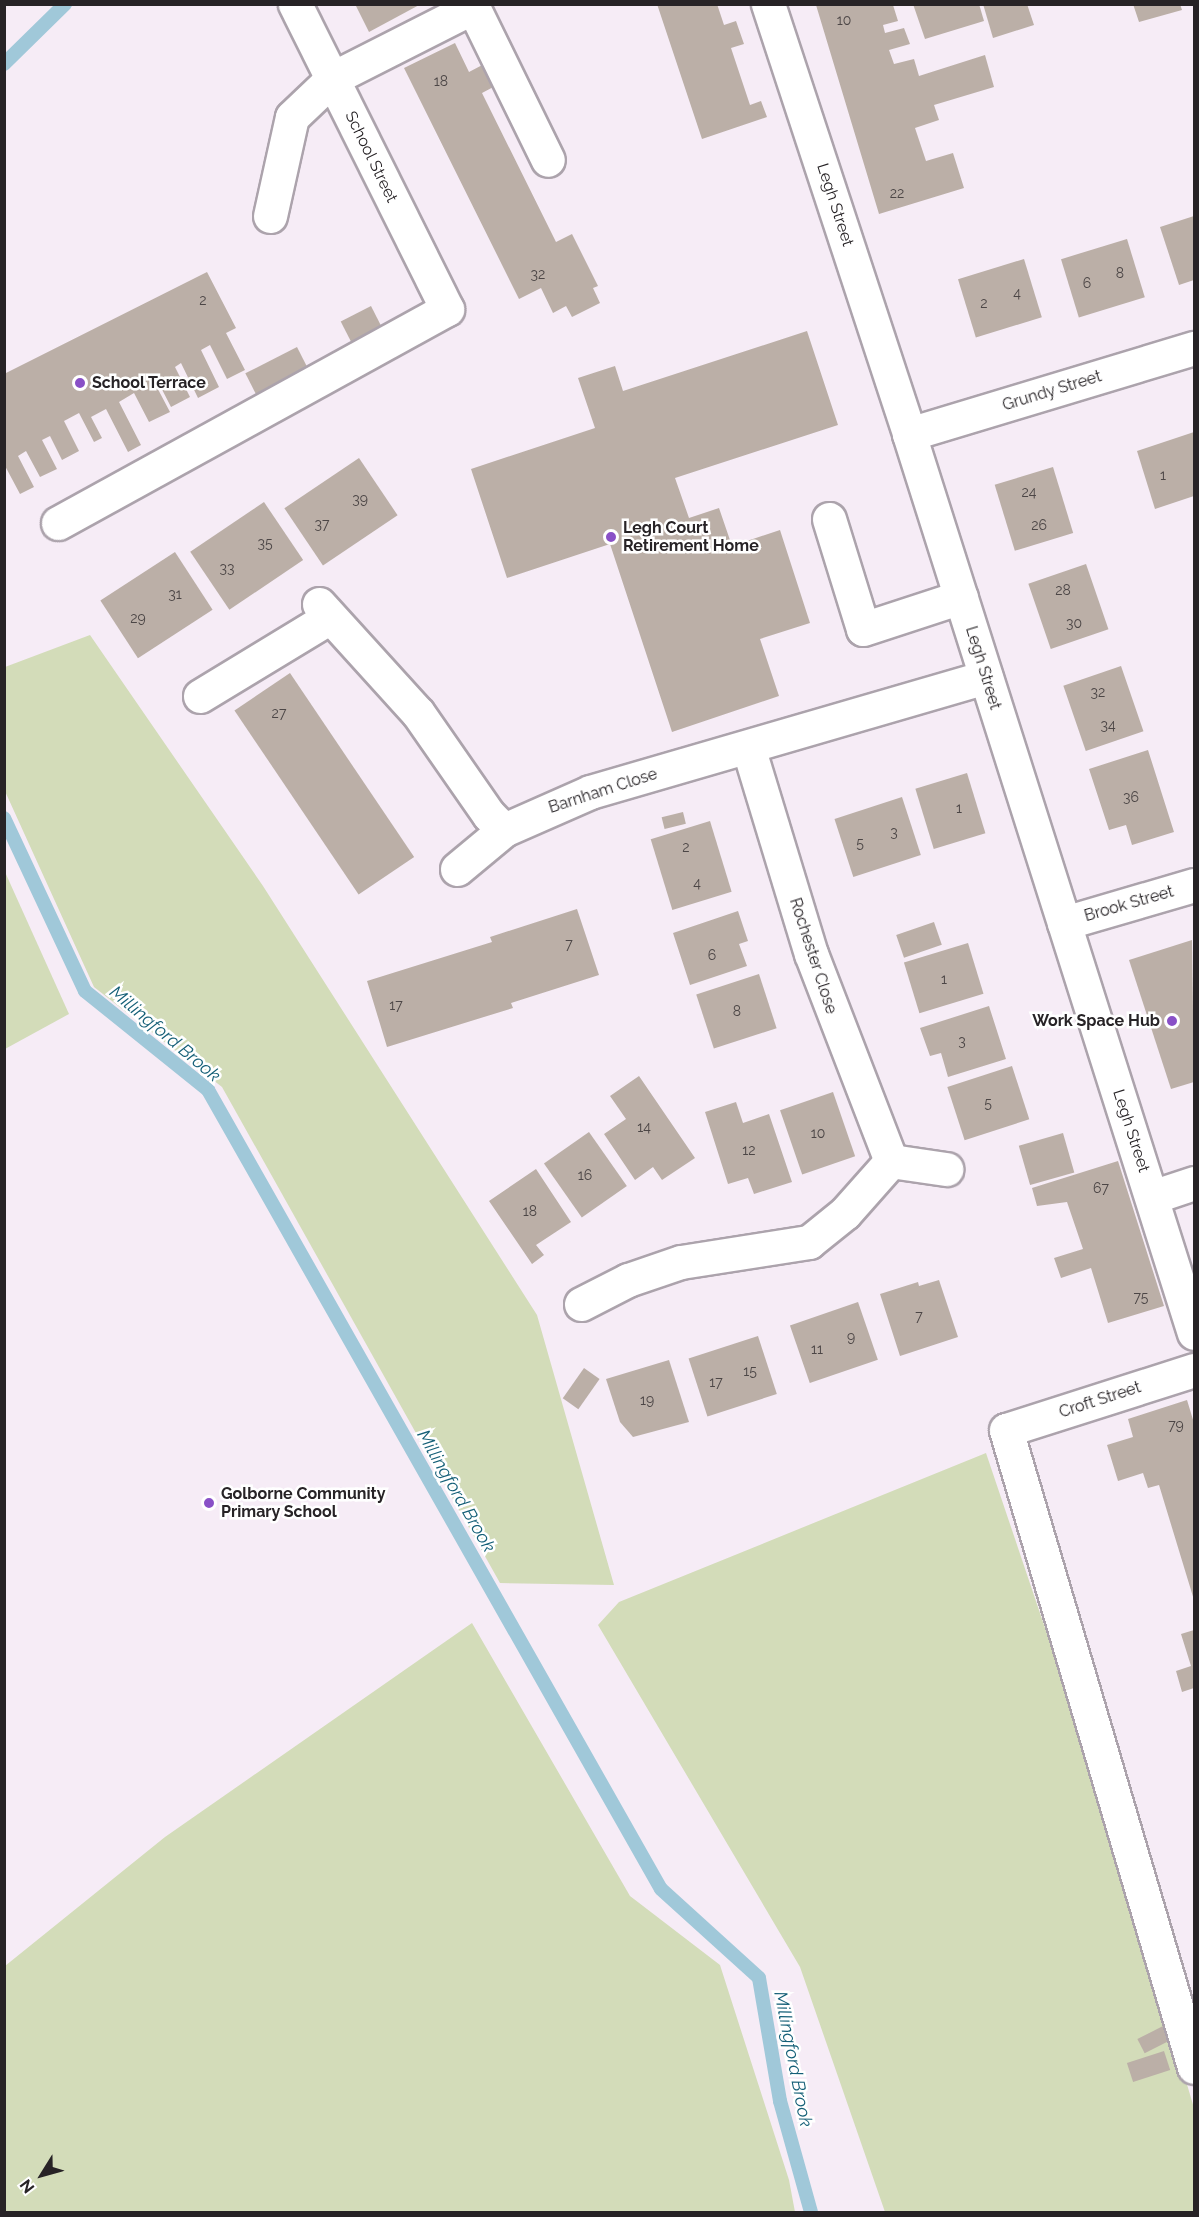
<!DOCTYPE html>
<html>
<head>
<meta charset="utf-8">
<style>
	body { margin:0 }
	#map { position:relative; width:1199px; height:2217px; overflow:hidden; background:#f6ecf6; font-family:Raleway,sans-serif }
	div>[style] { position:absolute }
	.green>* { inset:0; background:#d3dcb9 }
	.stream>* { height:14px; margin:-7px; padding:0 7px; transform-origin:7px; border-radius:7px; background:#a0c8d9 }
	.building>* { inset:0; background:#bbafa7; transform-origin:0 0 }
	.roads { filter:drop-shadow(2px 0 #aca3ac) drop-shadow(-2px 0 #aca3ac) drop-shadow(0 2px #aca3ac) drop-shadow(0 -2px #aca3ac) }
	.minor>* { height:33px; margin:-16.5px; padding:0 16.5px; transform-origin:16.5px; border-radius:16.5px; background:#fff }
	.dots>* { width:16px; height:16px; translate:-50% -50%; box-sizing:border-box; border:3px solid #fff; border-radius:50% }
	span { translate:-50% -50%; white-space:nowrap; text-align:center; line-height:1.15; -webkit-text-stroke:5px #fff; paint-order:stroke }
	.number-label { font-size:14px; color:#4c4646 }
	.number-label span { -webkit-text-stroke-width:0 }
	.street-label { font-size:16px; color:#272326 }
	.poi-label { font-size:16px; color:#272326; font-weight:700 }
	.left { translate:0 -50%; text-align:left }
	.right { translate:-100% -50%; text-align:right }
	.water-label { font-size:18px; color:#145f77; font-style:italic }
	.frame { position:absolute; inset:0; border:6px solid #272326; pointer-events:none }
	.north { position:absolute; left:12px; top:2145px; width:60px; height:60px; -webkit-text-stroke:4px #fff; paint-order:stroke; rotate:233deg; font-size:16px; font-weight:700; line-height:24px; text-align:center; color:#272326 }
	.north::after { content:''; display:block; margin:auto; width:21px; height:27px; background:#272326; clip-path:polygon(50% 0,100% 100%,50% 72%,0 100%) }
</style>
</head>
<body>
<div id="map">
	<div class="green">
		<div style="clip-path:polygon(90px 635px,263px 886px,537px 1315px,614px 1585px,500px 1583px,222px 1087px,94px 987px,4px 789px,5px 667px)"></div>
		<div style="clip-path:polygon(5px 872px,69px 1014px,5px 1049px,4px 1049px)"></div>
		<div style="clip-path:polygon(986px 1453px,1099px 1788px,1194px 2108px,1194px 2212px,885px 2212px,800px 1967px,598px 1625px,619px 1602px)"></div>
		<div style="clip-path:polygon(472px 1623px,630px 1896px,720px 1965px,789px 2180px,795px 2212px,5px 2212px,5px 1966px,165px 1837px)"></div>
	</div>
	<div class="stream">
		<div style="left:4px;top:64px;width:86px;rotate:-44.5deg"></div>
		<div style="left:4px;top:818px;width:191px;rotate:64.9deg"></div>
		<div style="left:85px;top:991px;width:158px;rotate:38.8deg"></div>
		<div style="left:208px;top:1090px;width:918px;rotate:60.45deg"></div>
		<div style="left:661px;top:1889px;width:132px;rotate:42.2deg"></div>
		<div style="left:759px;top:1978px;width:125px;rotate:80.3deg"></div>
		<div style="left:780px;top:2101px;width:115px;rotate:74.4deg"></div>
	</div>
	<div class="building">
		<div style="clip-path:polygon(355px 4px,421px 4px,369px 32px)"></div>
		<div style="clip-path:polygon(657px 4px,717px 4px,724px 25px,736px 21px,744px 44px,731px 48px,750px 105px,761px 101px,767px 117px,702px 139px)"></div>
		<div style="clip-path:polygon(913px 4px,979px 4px,984px 21px,925px 39px)"></div>
		<div style="clip-path:polygon(983px 4px,1027px 4px,1034px 25px,993px 38px)"></div>
		<div style="clip-path:polygon(1133px 4px,1180px 4px,1182px 10px,1139px 22px)"></div>
		<div style="clip-path:polygon(816px 5px,893px 5px,898px 21px,883px 25px,885px 33px,904px 28px,910px 44px,889px 50px,894px 64px,914px 59px,919px 76px,985px 55px,994px 87px,934px 105px,939px 120px,915px 128px,926px 161px,953px 153px,964px 188px,879px 214px)"></div>
		<div style="clip-path:polygon(455px 43px,469px 72px,488px 62px,499px 84px,482px 93px,556px 242px,572px 234px,598px 286px,593px 288px,600px 303px,572px 317px,566px 306px,553px 313px,541px 288px,519px 299px,404px 68px)"></div>
		<div style="clip-path:polygon(1194px 216px,1194px 280px,1179px 285px,1160px 227px)"></div>
		<div style="left:1127px;top:239px;width:61px;height:69px;rotate:73deg"></div>
		<div style="left:1024px;top:259px;width:61px;height:69px;rotate:73deg"></div>
		<div style="clip-path:polygon(207px 272px,236px 328px,226px 333px,245px 370px,227px 379px,210px 345px,201px 350px,219px 387px,198px 398px,181px 363px,175px 367px,190px 397px,171px 407px,154px 374px,151px 376px,170px 412px,149px 422px,134px 393px,119px 402px,141px 445px,128px 452px,106px 409px,91px 417px,102px 438px,94px 442px,79px 413px,64px 421px,79px 451px,62px 460px,50px 436px,42px 440px,57px 469px,40px 477px,26px 451px,18px 456px,34px 487px,20px 494px,4px 464px,4px 374px)"></div>
		<div style="left:371px;top:306px;width:35px;height:34px;rotate:63deg"></div>
		<div style="clip-path:polygon(807px 331px,838px 425px,675px 478px,689px 518px,719px 508px,732px 546px,780px 530px,810px 623px,760px 639px,779px 696px,672px 732px,610px 544px,507px 578px,471px 469px,595px 428px,578px 378px,615px 366px,623px 391px)"></div>
		<div style="left:297px;top:347px;width:33px;height:58px;rotate:63deg"></div>
		<div style="clip-path:polygon(1194px 432px,1194px 496px,1155px 509px,1137px 451px)"></div>
		<div style="left:359px;top:458px;width:69px;height:90px;rotate:56deg"></div>
		<div style="left:1053px;top:467px;width:69px;height:61px;rotate:73deg"></div>
		<div style="left:264px;top:502px;width:70px;height:89px;rotate:56deg"></div>
		<div style="left:175px;top:552px;width:69px;height:89px;rotate:57deg"></div>
		<div style="left:1086px;top:564px;width:69px;height:61px;rotate:71deg"></div>
		<div style="left:1121px;top:666px;width:69px;height:61px;rotate:71deg"></div>
		<div style="left:290px;top:673px;width:222px;height:67px;rotate:56deg"></div>
		<div style="clip-path:polygon(1148px 750px,1174px 832px,1132px 845px,1126px 825px,1109px 830px,1089px 769px)"></div>
		<div style="left:967px;top:773px;width:63px;height:54px;rotate:73deg"></div>
		<div style="left:902px;top:797px;width:61px;height:71px;rotate:72deg"></div>
		<div style="left:683px;top:812px;width:12px;height:22px;rotate:76deg"></div>
		<div style="left:710px;top:821px;width:74px;height:62px;rotate:73deg"></div>
		<div style="clip-path:polygon(577px 909px,599px 975px,511px 1003px,513px 1008px,387px 1047px,367px 981px,492px 942px,490px 937px)"></div>
		<div style="clip-path:polygon(738px 911px,748px 941px,739px 944px,747px 966px,690px 985px,673px 933px)"></div>
		<div style="left:934px;top:922px;width:24px;height:40px;rotate:71deg"></div>
		<div style="clip-path:polygon(1192px 940px,1194px 1082px,1171px 1089px,1129px 960px)"></div>
		<div style="left:968px;top:943px;width:53px;height:67px;rotate:73deg"></div>
		<div style="left:759px;top:974px;width:57px;height:66px;rotate:72deg"></div>
		<div style="clip-path:polygon(989px 1006px,1006px 1059px,948px 1077px,941px 1053px,930px 1056px,920px 1028px)"></div>
		<div style="left:1012px;top:1066px;width:56px;height:68px;rotate:72deg"></div>
		<div style="clip-path:polygon(639px 1076px,695px 1158px,662px 1180px,653px 1167px,635px 1180px,604px 1134px,626px 1119px,610px 1096px)"></div>
		<div style="left:833px;top:1092px;width:68px;height:56px;rotate:71deg"></div>
		<div style="clip-path:polygon(736px 1102px,743px 1123px,769px 1114px,792px 1182px,754px 1194px,748px 1178px,728px 1184px,705px 1112px)"></div>
		<div style="left:589px;top:1132px;width:66px;height:55px;rotate:55deg"></div>
		<div style="left:1063px;top:1133px;width:41px;height:46px;rotate:74deg"></div>
		<div style="clip-path:polygon(1118px 1161px,1164px 1306px,1108px 1323px,1091px 1268px,1061px 1278px,1054px 1258px,1083px 1249px,1067px 1202px,1037px 1206px,1032px 1188px)"></div>
		<div style="clip-path:polygon(536px 1169px,571px 1222px,536px 1245px,544px 1255px,532px 1264px,489px 1201px)"></div>
		<div style="clip-path:polygon(939px 1280px,958px 1337px,900px 1356px,880px 1294px,918px 1282px,919px 1286px)"></div>
		<div style="left:858px;top:1302px;width:61px;height:72px;rotate:71deg"></div>
		<div style="left:758px;top:1336px;width:61px;height:73px;rotate:72deg"></div>
		<div style="clip-path:polygon(669px 1360px,689px 1422px,633px 1437px,620px 1422px,606px 1379px)"></div>
		<div style="left:584px;top:1368px;width:19px;height:37px;rotate:35deg"></div>
		<div style="clip-path:polygon(1187px 1400px,1194px 1423px,1194px 1600px,1159px 1485px,1148px 1488px,1143px 1473px,1118px 1481px,1107px 1445px,1133px 1437px,1128px 1419px)"></div>
		<div style="clip-path:polygon(1194px 1630px,1194px 1688px,1182px 1692px,1176px 1671px,1191px 1666px,1181px 1634px)"></div>
		<div style="left:1165px;top:2025px;width:16px;height:31px;rotate:63deg"></div>
		<div style="left:1164px;top:2051px;width:20px;height:39px;rotate:72deg"></div>
	</div>
	<div class="roads">
		<div class="minor">
			<div style="left:768px;top:4px;width:453px;rotate:71.8deg"></div>
			<div style="left:909px;top:434px;width:943px;rotate:72.41deg"></div>
			<div style="left:270px;top:216px;width:101px;rotate:-77.5deg"></div>
			<div style="left:292px;top:117px;width:57px;rotate:-43.6deg"></div>
			<div style="left:333px;top:78px;width:157px;rotate:-26.9deg"></div>
			<div style="left:473px;top:7px;width:170px;rotate:63.9deg"></div>
			<div style="left:909px;top:434px;width:298px;rotate:-16.8deg"></div>
			<div style="left:829px;top:519px;width:115px;rotate:72.8deg"></div>
			<div style="left:863px;top:629px;width:103px;rotate:-18.1deg"></div>
			<div style="left:58px;top:523px;width:444px;rotate:-28.8deg"></div>
			<div style="left:447px;top:309px;width:341px;rotate:-116.5deg"></div>
			<div style="left:319px;top:604px;width:147px;rotate:47.8deg"></div>
			<div style="left:418px;top:713px;width:124px;rotate:55.2deg"></div>
			<div style="left:489px;top:815px;width:21px;rotate:45deg"></div>
			<div style="left:504px;top:830px;width:94px;rotate:-23.8deg"></div>
			<div style="left:590px;top:792px;width:412px;rotate:-16.2deg"></div>
			<div style="left:200px;top:696px;width:152px;rotate:-31.3deg"></div>
			<div style="left:457px;top:869px;width:61px;rotate:-39.7deg"></div>
			<div style="left:1064px;top:923px;width:135px;rotate:-16.3deg"></div>
			<div style="left:891px;top:1161px;width:56px;rotate:8.3deg"></div>
			<div style="left:1152px;top:1197px;width:44px;rotate:-18.4deg"></div>
			<div style="left:581px;top:1304px;width:53px;rotate:-27.1deg"></div>
			<div style="left:628px;top:1280px;width:56px;rotate:-18.8deg"></div>
			<div style="left:681px;top:1262px;width:130px;rotate:-8.9deg"></div>
			<div style="left:809px;top:1242px;width:46px;rotate:-38.9deg"></div>
			<div style="left:845px;top:1213px;width:69px;rotate:-48.5deg"></div>
			<div style="left:891px;top:1161px;width:222px;rotate:-111.1deg"></div>
			<div style="left:811px;top:954px;width:216px;rotate:-106.9deg"></div>
			<div style="left:1194px;top:1370px;width:197px;rotate:162.3deg"></div>
			<div style="left:1006px;top:1430px;width:664px;rotate:73.56deg"></div>
		</div>
	</div>
	<div class="dots">
		<div style="left:80px;top:383px;background:#8950c7"></div>
		<div style="left:611px;top:537px;background:#8950c7"></div>
		<div style="left:1172px;top:1021px;background:#8950c7"></div>
		<div style="left:209px;top:1503px;background:#8950c7"></div>
	</div>
	<div class="number-label">
		<span style="left:844px;top:20px">10</span>
		<span style="left:441px;top:81px">18</span>
		<span style="left:897px;top:193px">22</span>
		<span style="left:1120px;top:273px">8</span>
		<span style="left:538px;top:274px">32</span>
		<span style="left:1087px;top:283px">6</span>
		<span style="left:1017px;top:293px">4</span>
		<span style="left:203px;top:300px">2</span>
		<span style="left:984px;top:303px">2</span>
		<span style="left:1163px;top:475px">1</span>
		<span style="left:1029px;top:492px">24</span>
		<span style="left:360px;top:499px">39</span>
		<span style="left:322px;top:524px">37</span>
		<span style="left:1039px;top:525px">26</span>
		<span style="left:265px;top:543px">35</span>
		<span style="left:227px;top:568px">33</span>
		<span style="left:1063px;top:590px">28</span>
		<span style="left:175px;top:594px">31</span>
		<span style="left:138px;top:618px">29</span>
		<span style="left:1074px;top:623px">30</span>
		<span style="left:1098px;top:692px">32</span>
		<span style="left:279px;top:713px">27</span>
		<span style="left:1108px;top:725px">34</span>
		<span style="left:1131px;top:797px">36</span>
		<span style="left:959px;top:808px">1</span>
		<span style="left:894px;top:832px">3</span>
		<span style="left:860px;top:843px">5</span>
		<span style="left:686px;top:847px">2</span>
		<span style="left:697px;top:883px">4</span>
		<span style="left:569px;top:944px">7</span>
		<span style="left:712px;top:955px">6</span>
		<span style="left:944px;top:979px">1</span>
		<span style="left:396px;top:1005px">17</span>
		<span style="left:737px;top:1011px">8</span>
		<span style="left:962px;top:1041px">3</span>
		<span style="left:988px;top:1103px">5</span>
		<span style="left:644px;top:1127px">14</span>
		<span style="left:818px;top:1133px">10</span>
		<span style="left:749px;top:1150px">12</span>
		<span style="left:585px;top:1175px">16</span>
		<span style="left:1101px;top:1188px">67</span>
		<span style="left:530px;top:1211px">18</span>
		<span style="left:1141px;top:1297px">75</span>
		<span style="left:919px;top:1316px">7</span>
		<span style="left:851px;top:1337px">9</span>
		<span style="left:817px;top:1349px">11</span>
		<span style="left:750px;top:1371px">15</span>
		<span style="left:716px;top:1382px">17</span>
		<span style="left:647px;top:1400px">19</span>
		<span style="left:1176px;top:1425px">79</span>
	</div>
	<div class="street-label">
		<span style="left:371px;top:157px;rotate:64deg">School Street</span>
		<span style="left:835px;top:205px;rotate:72deg">Legh Street</span>
		<span style="left:1052px;top:391px;rotate:-17deg">Grundy Street</span>
		<span style="left:983px;top:668px;rotate:73deg">Legh Street</span>
		<span style="left:603px;top:791px;rotate:-18deg">Barnham Close</span>
		<span style="left:1129px;top:904px;rotate:-16deg">Brook Street</span>
		<span style="left:813px;top:956px;rotate:72deg">Rochester Close</span>
		<span style="left:1131px;top:1131px;rotate:72deg">Legh Street</span>
		<span style="left:1100px;top:1400px;rotate:-18deg">Croft Street</span>
	</div>
	<div class="poi-label">
		<span class="left" style="left:92px;top:383px">School Terrace</span>
		<span class="left" style="left:623px;top:537px">Legh Court<br>Retirement Home</span>
		<span class="right" style="left:1160px;top:1021px">Work Space Hub</span>
		<span class="left" style="left:221px;top:1503px">Golborne Community<br>Primary School</span>
	</div>
	<div class="water-label">
		<span style="left:165px;top:1034px;rotate:40deg">Millingford Brook</span>
		<span style="left:456px;top:1491px;rotate:60deg">Millingford Brook</span>
		<span style="left:793px;top:2059px;rotate:79deg">Millingford Brook</span>
	</div>
	<div class="frame"></div>
	<div class="north">N</div>
</div>
</body>
</html>
